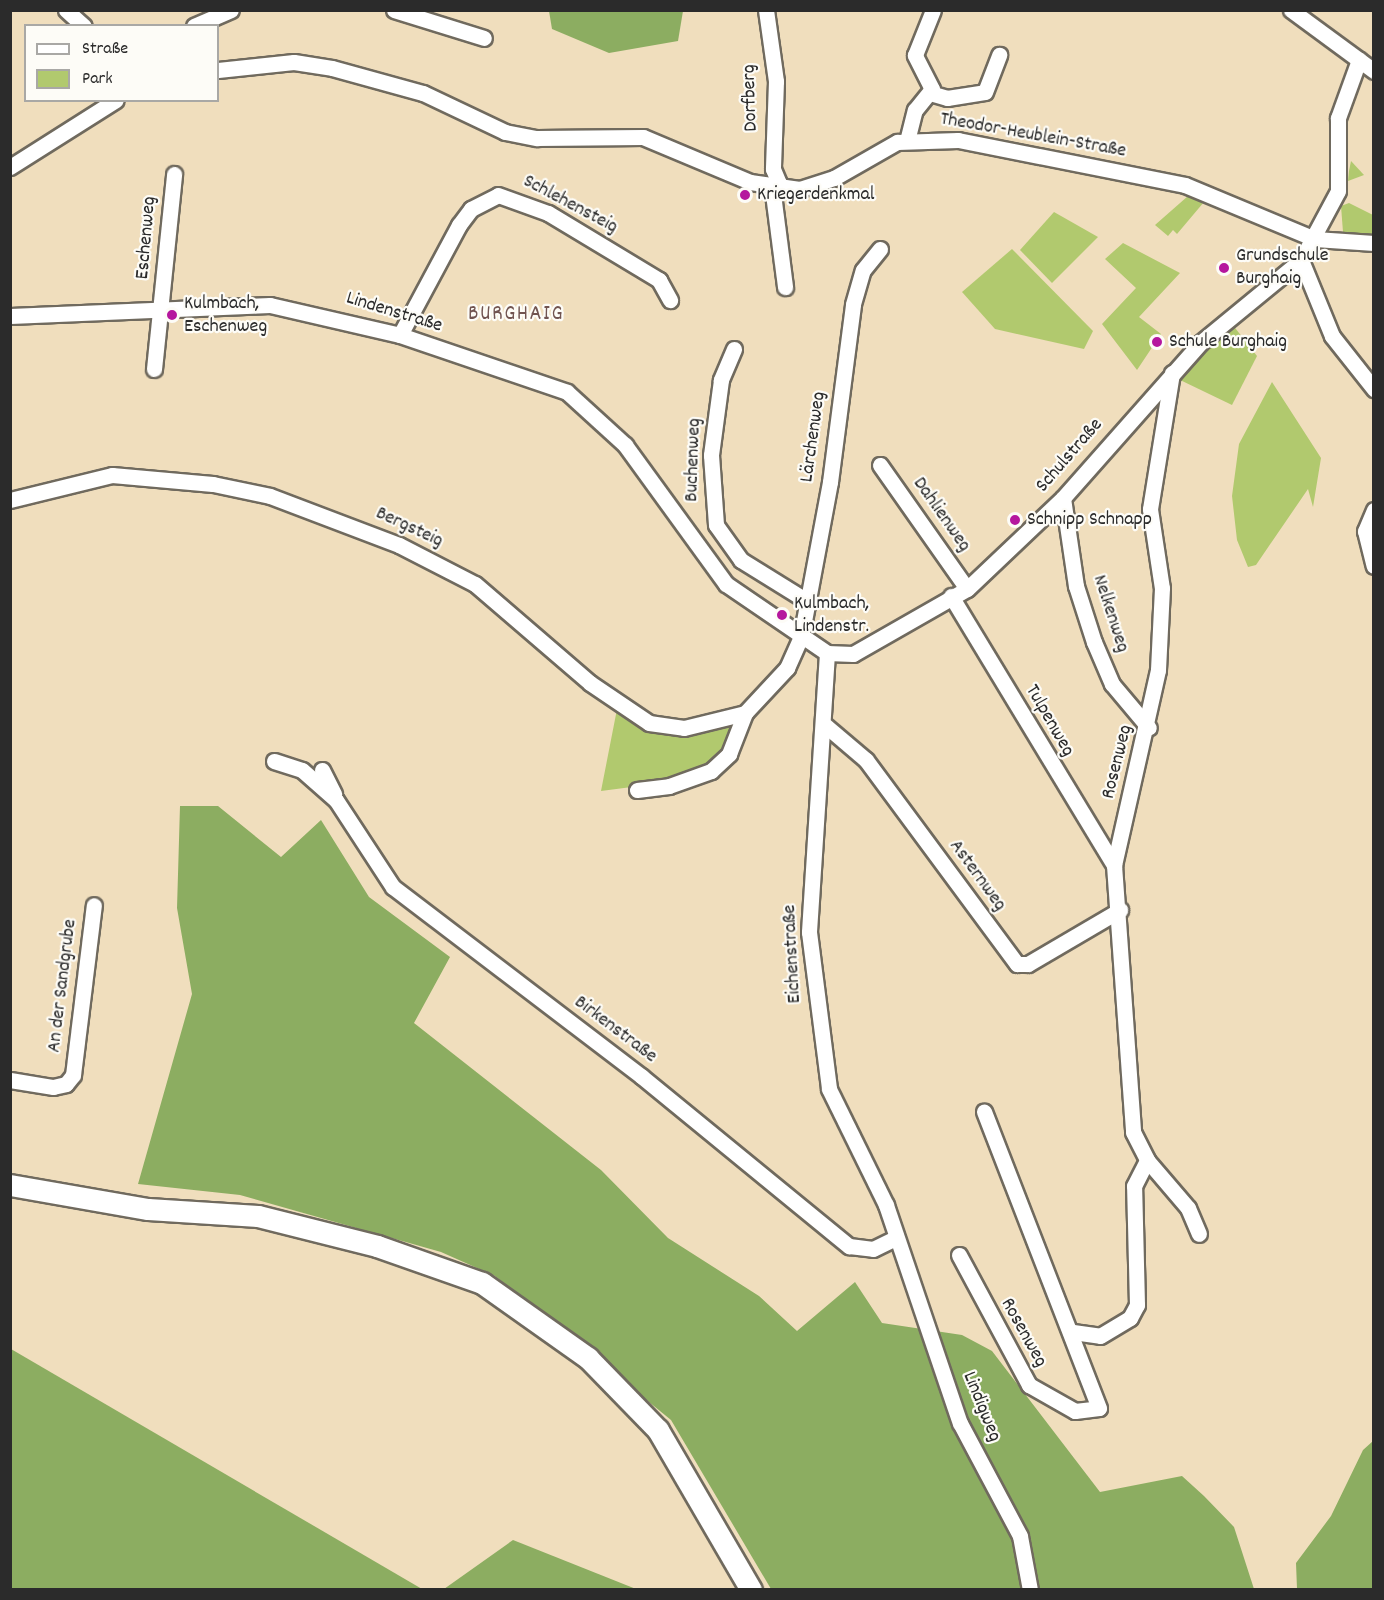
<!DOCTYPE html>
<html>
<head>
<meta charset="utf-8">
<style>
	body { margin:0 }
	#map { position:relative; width:1384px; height:1600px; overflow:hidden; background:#f0debd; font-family:Dekko,sans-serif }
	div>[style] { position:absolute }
	.green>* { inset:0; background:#b1c96e }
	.forest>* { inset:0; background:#8cad61 }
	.roads { filter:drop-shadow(2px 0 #706a5e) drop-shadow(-2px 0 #706a5e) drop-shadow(0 2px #706a5e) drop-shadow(0 -2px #706a5e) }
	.street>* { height:15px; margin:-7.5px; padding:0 7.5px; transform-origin:7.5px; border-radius:7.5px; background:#fff }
	.secondary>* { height:21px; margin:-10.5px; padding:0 10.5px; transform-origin:10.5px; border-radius:10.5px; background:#fff }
	.dots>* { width:16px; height:16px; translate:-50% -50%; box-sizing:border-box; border:3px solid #fdfcf7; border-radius:50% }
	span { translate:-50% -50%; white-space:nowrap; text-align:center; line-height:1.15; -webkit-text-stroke:4.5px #fdfcf7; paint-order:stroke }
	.street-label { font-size:20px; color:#2b2b2b }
	.poi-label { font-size:20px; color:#2b2b2b }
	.left { translate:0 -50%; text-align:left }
	.quarter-label { font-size:22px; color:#715450; letter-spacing:1.5px }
	.frame { position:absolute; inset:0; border:12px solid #2b2b2b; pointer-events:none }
	.legend { position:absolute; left:24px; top:24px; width:195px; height:78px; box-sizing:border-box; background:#fdfcf7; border:2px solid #a9a8a5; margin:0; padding:8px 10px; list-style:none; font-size:18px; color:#2b2b2b }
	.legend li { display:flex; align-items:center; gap:12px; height:30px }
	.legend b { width:30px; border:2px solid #a9a8a5 }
</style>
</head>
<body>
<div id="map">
	<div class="green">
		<div style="clip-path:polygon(1351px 161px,1364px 175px,1348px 181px,1349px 171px)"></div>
		<div style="clip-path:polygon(1188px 196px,1204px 202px,1177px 234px,1173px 230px,1168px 236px,1155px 225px)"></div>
		<div style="clip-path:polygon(1349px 203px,1373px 215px,1373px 239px,1343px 232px,1341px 206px)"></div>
		<div style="clip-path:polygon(1054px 212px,1098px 237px,1052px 283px,1020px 250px)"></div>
		<div style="clip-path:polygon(1123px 243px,1180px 273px,1139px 317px,1161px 334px,1137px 370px,1102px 324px,1136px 288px,1105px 259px)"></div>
		<div style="clip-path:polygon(1012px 249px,1093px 331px,1084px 349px,995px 329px,962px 292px)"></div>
		<div style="clip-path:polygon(1232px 324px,1257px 356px,1232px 405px,1178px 379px)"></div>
		<div style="clip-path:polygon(1272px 382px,1321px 458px,1313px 507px,1308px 489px,1256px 565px,1248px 567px,1237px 540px,1232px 496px,1239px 444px)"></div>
		<div style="clip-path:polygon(618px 704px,664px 727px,745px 713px,729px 754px,693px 779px,601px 791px)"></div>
	</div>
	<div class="forest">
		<div style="clip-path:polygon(549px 11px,549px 10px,683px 11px,678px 41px,609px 53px,552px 29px)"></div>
		<div style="clip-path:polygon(180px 806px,218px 806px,281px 857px,321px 820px,369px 897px,450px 957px,414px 1023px,601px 1170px,668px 1238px,759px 1296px,797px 1331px,855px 1282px,882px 1323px,962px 1335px,992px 1351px,1100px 1492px,1182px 1476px,1204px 1496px,1234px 1527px,1254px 1589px,771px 1589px,671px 1420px,495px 1276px,441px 1252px,240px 1195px,138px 1184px,192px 994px,177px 908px)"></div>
		<div style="clip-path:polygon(11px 1349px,422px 1589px,11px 1589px)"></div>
		<div style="clip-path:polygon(1373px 1441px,1373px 1589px,1297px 1589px,1296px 1563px,1331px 1516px,1363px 1450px)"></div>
		<div style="clip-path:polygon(513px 1540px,636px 1589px,444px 1589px)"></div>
	</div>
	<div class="roads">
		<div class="street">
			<div style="left:66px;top:10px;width:24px;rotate:42deg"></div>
			<div style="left:394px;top:10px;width:94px;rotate:17.3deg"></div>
			<div style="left:766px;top:10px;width:72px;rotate:82deg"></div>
			<div style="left:776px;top:81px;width:88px;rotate:92deg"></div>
			<div style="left:773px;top:169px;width:15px;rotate:67deg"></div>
			<div style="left:1291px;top:10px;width:103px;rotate:36.3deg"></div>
			<div style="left:194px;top:26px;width:40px;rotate:-23.4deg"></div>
			<div style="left:218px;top:70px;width:76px;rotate:-6deg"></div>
			<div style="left:294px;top:62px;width:38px;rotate:9deg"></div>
			<div style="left:332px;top:68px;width:94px;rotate:15.4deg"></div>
			<div style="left:423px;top:93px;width:91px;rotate:25.4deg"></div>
			<div style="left:505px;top:132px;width:33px;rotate:11deg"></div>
			<div style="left:537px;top:138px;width:106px;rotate:-0.5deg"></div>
			<div style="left:643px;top:137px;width:116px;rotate:22.8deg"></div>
			<div style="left:750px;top:182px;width:50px;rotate:8deg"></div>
			<div style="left:800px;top:189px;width:36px;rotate:-18deg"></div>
			<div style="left:834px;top:178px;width:73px;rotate:-29.7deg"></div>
			<div style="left:897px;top:142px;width:61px;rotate:-1.9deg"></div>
			<div style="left:958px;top:140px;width:231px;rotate:11.2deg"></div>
			<div style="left:1185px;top:185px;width:141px;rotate:22.6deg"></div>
			<div style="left:1315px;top:239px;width:59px;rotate:3.9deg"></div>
			<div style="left:930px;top:93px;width:18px;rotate:16deg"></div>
			<div style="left:947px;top:98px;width:38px;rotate:-9deg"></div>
			<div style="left:985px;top:92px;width:40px;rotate:-69deg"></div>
			<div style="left:907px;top:141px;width:32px;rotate:-76deg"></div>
			<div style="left:915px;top:110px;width:27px;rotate:-51deg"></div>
			<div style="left:932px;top:89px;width:38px;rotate:-117deg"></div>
			<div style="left:915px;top:55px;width:48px;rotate:-68.2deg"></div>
			<div style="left:10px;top:167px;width:125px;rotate:-32.3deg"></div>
			<div style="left:779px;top:183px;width:13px;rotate:119deg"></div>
			<div style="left:773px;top:194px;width:94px;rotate:82.6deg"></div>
			<div style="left:1301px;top:260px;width:82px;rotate:67.8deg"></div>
			<div style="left:1332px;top:336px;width:68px;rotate:51.6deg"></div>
			<div style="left:10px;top:316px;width:260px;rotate:-2.4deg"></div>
			<div style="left:270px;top:305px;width:133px;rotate:13deg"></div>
			<div style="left:400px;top:335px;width:176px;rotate:18.8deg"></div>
			<div style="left:567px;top:392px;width:79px;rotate:42.4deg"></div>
			<div style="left:625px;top:445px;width:172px;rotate:54deg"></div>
			<div style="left:726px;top:584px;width:122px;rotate:34.3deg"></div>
			<div style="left:827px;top:653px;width:26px;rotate:2deg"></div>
			<div style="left:853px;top:654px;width:131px;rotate:-29.7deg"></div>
			<div style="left:967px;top:589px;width:132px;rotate:-43.5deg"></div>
			<div style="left:1063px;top:498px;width:207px;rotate:-48.5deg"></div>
			<div style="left:1200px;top:343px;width:131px;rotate:-39.4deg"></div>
			<div style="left:1301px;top:260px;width:78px;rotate:-61.8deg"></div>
			<div style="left:1338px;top:191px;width:73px;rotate:-90deg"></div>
			<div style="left:1338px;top:118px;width:62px;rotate:-70.1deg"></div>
			<div style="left:400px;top:335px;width:125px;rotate:-61.8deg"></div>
			<div style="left:459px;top:225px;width:20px;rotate:-53deg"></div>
			<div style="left:471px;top:209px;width:30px;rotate:-27deg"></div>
			<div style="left:498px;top:195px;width:53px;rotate:19.8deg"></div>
			<div style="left:548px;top:213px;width:130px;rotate:31.1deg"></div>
			<div style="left:659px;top:280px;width:23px;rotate:61deg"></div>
			<div style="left:734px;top:349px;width:34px;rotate:113deg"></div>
			<div style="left:721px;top:380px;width:76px;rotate:97.6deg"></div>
			<div style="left:711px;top:455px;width:70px;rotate:85.9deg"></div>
			<div style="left:716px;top:525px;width:43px;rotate:54.5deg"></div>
			<div style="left:741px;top:560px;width:78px;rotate:31.8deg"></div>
			<div style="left:154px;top:369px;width:196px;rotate:-84.1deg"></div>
			<div style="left:1172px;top:373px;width:138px;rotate:99.2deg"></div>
			<div style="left:1150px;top:509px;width:80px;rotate:81.4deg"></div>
			<div style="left:1162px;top:588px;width:82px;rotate:92.8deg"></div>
			<div style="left:1158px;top:670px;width:200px;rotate:102.7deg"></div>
			<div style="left:1114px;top:865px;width:268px;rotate:85.9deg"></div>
			<div style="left:1133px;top:1132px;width:31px;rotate:63deg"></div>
			<div style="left:1147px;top:1160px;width:63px;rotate:49.5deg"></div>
			<div style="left:1188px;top:1208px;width:28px;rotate:67deg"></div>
			<div style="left:880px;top:465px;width:151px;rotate:54.9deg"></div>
			<div style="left:1063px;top:498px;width:89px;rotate:81.6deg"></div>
			<div style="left:1076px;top:586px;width:59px;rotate:72.2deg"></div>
			<div style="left:1094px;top:642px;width:46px;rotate:66.8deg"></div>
			<div style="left:1112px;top:684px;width:57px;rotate:49.9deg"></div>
			<div style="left:10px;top:500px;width:105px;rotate:-13.8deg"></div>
			<div style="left:112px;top:475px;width:101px;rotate:5.1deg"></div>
			<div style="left:213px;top:484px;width:58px;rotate:11.9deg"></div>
			<div style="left:270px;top:496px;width:138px;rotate:20.8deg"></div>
			<div style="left:399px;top:545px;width:85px;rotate:27.2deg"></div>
			<div style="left:475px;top:584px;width:152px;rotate:40.7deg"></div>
			<div style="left:590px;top:683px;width:71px;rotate:34.1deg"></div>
			<div style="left:649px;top:723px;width:35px;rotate:8deg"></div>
			<div style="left:684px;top:728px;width:63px;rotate:-13.8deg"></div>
			<div style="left:745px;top:713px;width:62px;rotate:-47deg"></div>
			<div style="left:787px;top:668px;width:34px;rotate:-66deg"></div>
			<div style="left:801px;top:637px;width:158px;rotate:-79.4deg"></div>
			<div style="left:830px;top:482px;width:179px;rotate:-82.6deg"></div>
			<div style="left:853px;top:304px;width:35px;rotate:-74deg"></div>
			<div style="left:863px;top:270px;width:27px;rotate:-51deg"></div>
			<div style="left:1374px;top:510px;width:23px;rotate:113deg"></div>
			<div style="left:1365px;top:531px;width:36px;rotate:76deg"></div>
			<div style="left:951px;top:596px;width:315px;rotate:58.8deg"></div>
			<div style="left:827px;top:653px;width:280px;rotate:93.7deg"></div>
			<div style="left:809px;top:932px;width:158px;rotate:82.7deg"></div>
			<div style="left:829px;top:1089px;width:129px;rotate:63.8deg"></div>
			<div style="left:886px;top:1205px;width:230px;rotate:71.3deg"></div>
			<div style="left:960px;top:1423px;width:128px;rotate:62deg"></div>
			<div style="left:1020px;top:1536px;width:55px;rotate:79.5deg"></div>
			<div style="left:826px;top:726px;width:52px;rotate:40.4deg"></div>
			<div style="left:866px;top:760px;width:254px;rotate:53.5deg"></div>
			<div style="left:1017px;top:964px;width:11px"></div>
			<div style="left:1028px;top:964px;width:107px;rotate:-30.4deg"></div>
			<div style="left:274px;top:761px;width:29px;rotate:18deg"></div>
			<div style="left:302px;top:770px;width:45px;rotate:41.4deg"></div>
			<div style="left:336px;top:800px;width:104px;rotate:56.8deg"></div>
			<div style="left:393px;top:887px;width:312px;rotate:37.3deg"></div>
			<div style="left:641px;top:1076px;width:269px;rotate:39.3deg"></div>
			<div style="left:849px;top:1246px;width:24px;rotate:7deg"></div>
			<div style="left:873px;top:1249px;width:25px;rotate:-26deg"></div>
			<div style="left:322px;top:770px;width:27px;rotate:63deg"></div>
			<div style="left:637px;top:790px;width:32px;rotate:-7deg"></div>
			<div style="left:669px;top:786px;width:45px;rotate:-19.7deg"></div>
			<div style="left:711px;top:771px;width:25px;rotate:-43deg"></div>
			<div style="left:729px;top:754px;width:44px;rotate:-68.7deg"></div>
			<div style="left:10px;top:1080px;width:44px;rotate:9.2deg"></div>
			<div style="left:53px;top:1087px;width:13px;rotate:-13deg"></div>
			<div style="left:66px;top:1084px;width:11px;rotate:-52deg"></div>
			<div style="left:73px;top:1075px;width:171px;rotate:-83deg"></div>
			<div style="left:959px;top:1255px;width:148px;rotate:61.7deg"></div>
			<div style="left:1029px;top:1385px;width:53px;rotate:29.5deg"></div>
			<div style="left:1075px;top:1411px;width:24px;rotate:-7deg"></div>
			<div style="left:1099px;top:1408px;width:318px;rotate:-111.2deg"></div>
			<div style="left:1073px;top:1332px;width:27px;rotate:8deg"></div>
			<div style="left:1100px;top:1336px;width:35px;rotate:-31deg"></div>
			<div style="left:1130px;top:1318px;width:15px;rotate:-62deg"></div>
			<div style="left:1137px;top:1305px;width:119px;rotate:-91.4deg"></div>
			<div style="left:1134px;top:1186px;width:29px;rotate:-63deg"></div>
		</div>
		<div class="secondary">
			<div style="left:10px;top:1185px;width:140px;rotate:9.9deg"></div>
			<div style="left:148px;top:1209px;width:110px;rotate:3.6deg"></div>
			<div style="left:258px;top:1216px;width:123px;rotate:14.1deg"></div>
			<div style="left:377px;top:1246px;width:111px;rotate:19.4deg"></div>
			<div style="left:482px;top:1283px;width:130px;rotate:35.3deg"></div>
			<div style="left:588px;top:1358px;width:100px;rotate:45.8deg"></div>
			<div style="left:658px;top:1430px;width:185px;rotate:59.8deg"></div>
		</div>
	</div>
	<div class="dots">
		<div style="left:745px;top:195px;background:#b5179e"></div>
		<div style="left:1224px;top:268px;background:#b5179e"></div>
		<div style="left:172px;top:315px;background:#b5179e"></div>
		<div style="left:1157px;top:342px;background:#b5179e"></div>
		<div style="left:1015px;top:520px;background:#b5179e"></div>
		<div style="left:782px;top:615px;background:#b5179e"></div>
	</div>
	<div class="street-label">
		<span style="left:751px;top:98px;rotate:-92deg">Dorfberg</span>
		<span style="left:1033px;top:136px;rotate:10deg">Theodor-Heublein-Straße</span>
		<span style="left:570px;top:205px;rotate:28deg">Schlehensteig</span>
		<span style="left:147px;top:238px;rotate:-85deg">Eschenweg</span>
		<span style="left:394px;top:313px;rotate:17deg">Lindenstraße</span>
		<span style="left:814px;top:437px;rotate:-82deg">Lärchenweg</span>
		<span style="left:1070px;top:456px;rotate:-49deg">Schulstraße</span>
		<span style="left:694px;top:460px;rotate:-88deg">Buchenweg</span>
		<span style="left:941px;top:515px;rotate:55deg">Dahlienweg</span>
		<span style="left:409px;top:528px;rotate:25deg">Bergsteig</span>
		<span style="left:1110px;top:614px;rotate:72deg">Nelkenweg</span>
		<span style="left:1049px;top:721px;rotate:60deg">Tulpenweg</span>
		<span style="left:1118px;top:762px;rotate:-76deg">Rosenweg</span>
		<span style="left:977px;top:876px;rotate:54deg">Asternweg</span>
		<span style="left:793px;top:954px;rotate:-93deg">Eichenstraße</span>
		<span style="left:63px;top:986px;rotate:-83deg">An der Sandgrube</span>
		<span style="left:615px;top:1030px;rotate:37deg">Birkenstraße</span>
		<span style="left:1023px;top:1333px;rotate:61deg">Rosenweg</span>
		<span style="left:981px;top:1407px;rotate:68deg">Lindigweg</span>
	</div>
	<div class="poi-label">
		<span class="left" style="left:757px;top:195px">Kriegerdenkmal</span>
		<span class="left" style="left:1236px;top:268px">Grundschule<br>Burghaig</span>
		<span class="left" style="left:184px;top:316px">Kulmbach,<br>Eschenweg</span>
		<span class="left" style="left:1169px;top:342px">Schule Burghaig</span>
		<span class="left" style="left:1027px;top:520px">Schnipp Schnapp</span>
		<span class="left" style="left:794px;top:616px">Kulmbach,<br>Lindenstr.</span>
	</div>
	<div class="quarter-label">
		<span style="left:516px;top:315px">BURGHAIG</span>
	</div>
	<div class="frame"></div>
	<ul class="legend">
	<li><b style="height:8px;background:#fff"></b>Straße</li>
	<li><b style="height:16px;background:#b1c96e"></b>Park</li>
	</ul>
</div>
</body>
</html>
